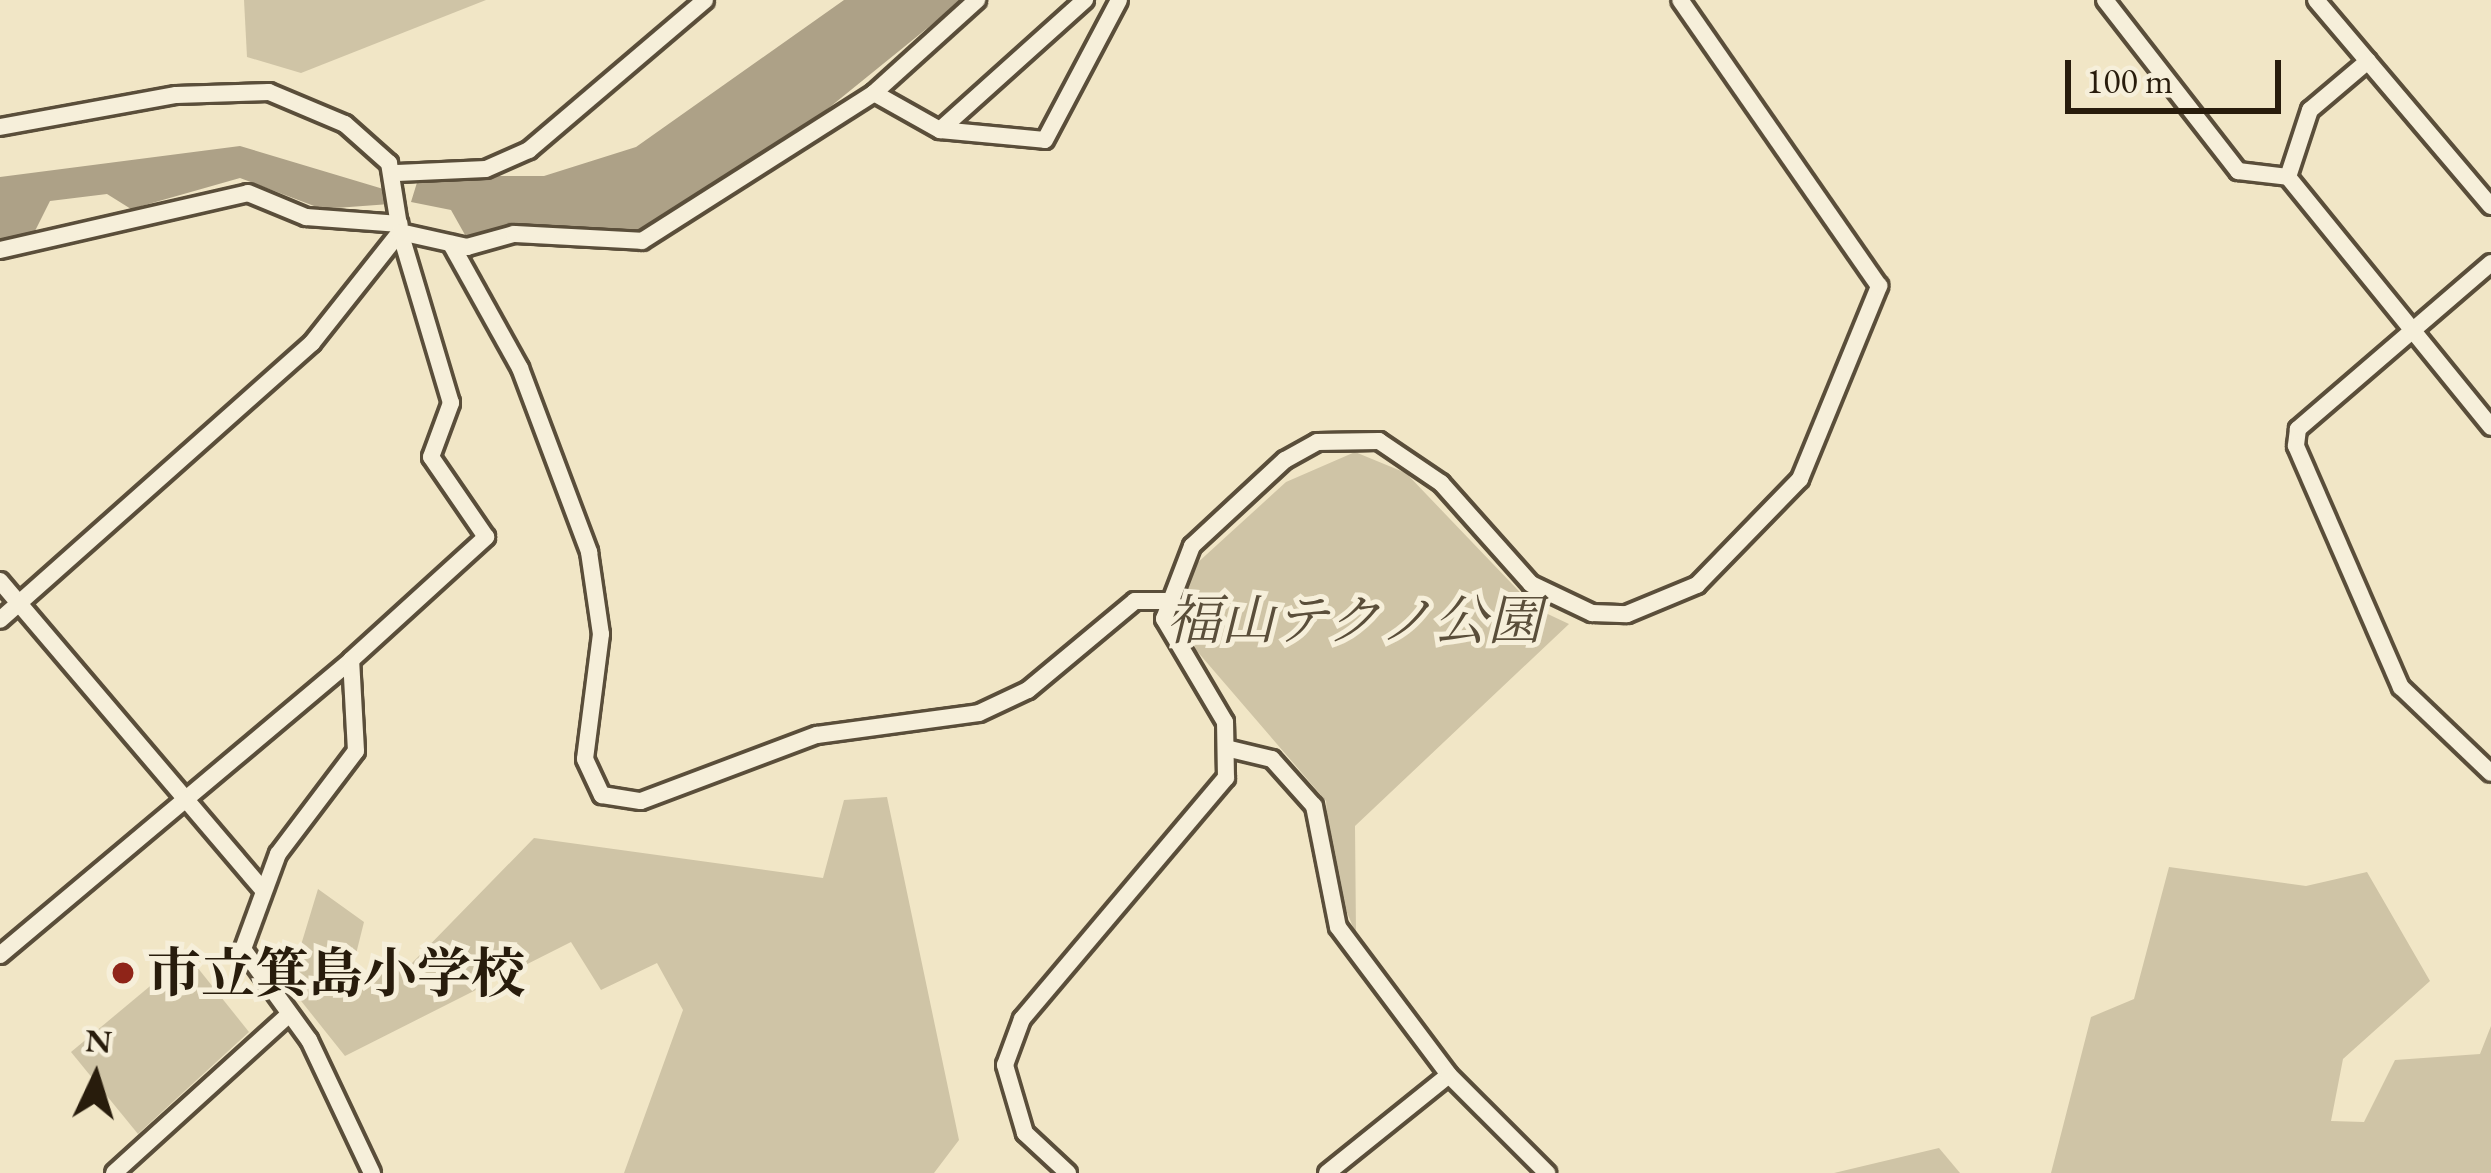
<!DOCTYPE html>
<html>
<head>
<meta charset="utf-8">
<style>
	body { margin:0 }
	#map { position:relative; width:2491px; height:1173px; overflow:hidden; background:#f1e6c6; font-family:"EB Garamond","Noto Serif JP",serif }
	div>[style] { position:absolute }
	.green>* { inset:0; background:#cfc4a6 }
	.water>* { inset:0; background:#ada187 }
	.roads { filter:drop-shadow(3px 0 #5a4e3a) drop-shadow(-3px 0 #5a4e3a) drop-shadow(0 3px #5a4e3a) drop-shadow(0 -3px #5a4e3a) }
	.minor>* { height:16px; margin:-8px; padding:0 8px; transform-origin:8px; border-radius:8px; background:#f6efda }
	.dots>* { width:33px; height:33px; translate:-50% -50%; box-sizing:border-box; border:6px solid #f6efda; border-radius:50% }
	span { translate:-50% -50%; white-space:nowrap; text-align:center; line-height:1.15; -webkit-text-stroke:10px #f6efda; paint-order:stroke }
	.park-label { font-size:54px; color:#5a4e3a; font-style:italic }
	.poi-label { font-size:54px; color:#281c0c; font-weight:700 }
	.left { translate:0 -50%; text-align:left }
	.north { position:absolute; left:36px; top:1017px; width:120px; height:120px; -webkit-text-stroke:9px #f6efda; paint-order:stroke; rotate:4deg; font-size:33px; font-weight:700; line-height:48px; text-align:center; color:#281c0c }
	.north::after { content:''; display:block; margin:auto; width:42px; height:54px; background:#281c0c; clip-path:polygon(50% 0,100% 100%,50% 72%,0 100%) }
	.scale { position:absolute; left:2065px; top:60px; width:216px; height:54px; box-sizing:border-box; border:6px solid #281c0c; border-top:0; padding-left:15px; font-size:36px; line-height:42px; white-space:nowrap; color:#281c0c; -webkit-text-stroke:9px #f6efda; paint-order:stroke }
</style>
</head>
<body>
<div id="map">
	<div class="green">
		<div style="clip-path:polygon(244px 0,486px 0,301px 73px,247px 57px)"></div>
		<div style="clip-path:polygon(1355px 452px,1406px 473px,1535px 608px,1569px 624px,1355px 826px,1356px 934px,1332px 877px,1326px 801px,1196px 650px,1181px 607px,1195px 565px,1286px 482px)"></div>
		<div style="clip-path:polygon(887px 797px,959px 1140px,934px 1173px,624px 1173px,683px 1010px,657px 963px,601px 990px,571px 942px,345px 1056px,270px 962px,294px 968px,318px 889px,364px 922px,349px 982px,412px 963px,534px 838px,823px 878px,844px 800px)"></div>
		<div style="clip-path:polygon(2169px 867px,2306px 886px,2367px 872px,2430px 981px,2343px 1059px,2331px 1121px,2364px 1122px,2395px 1060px,2480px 1054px,2491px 1026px,2491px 1173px,2051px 1173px,2091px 1017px,2134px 999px)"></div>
		<div style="clip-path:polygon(179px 962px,193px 962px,249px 1032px,138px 1134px,71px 1052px)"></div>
		<div style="clip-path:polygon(1939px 1148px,1960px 1173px,1834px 1173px)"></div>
	</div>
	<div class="water">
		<div style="clip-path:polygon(844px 0,962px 0,741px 179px,631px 240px,469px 242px,451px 210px,411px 202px,419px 176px,544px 176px,636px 147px)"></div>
		<div style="clip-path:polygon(240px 146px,390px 191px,390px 204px,322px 209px,240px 178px,131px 209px,107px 194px,50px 201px,34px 233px,0 241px,0 177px)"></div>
	</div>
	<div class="roads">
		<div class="minor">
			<div style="left:2105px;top:0;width:217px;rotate:52.1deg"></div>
			<div style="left:2238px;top:171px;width:50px;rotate:6.8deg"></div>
			<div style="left:2316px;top:0;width:270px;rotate:49.7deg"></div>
			<div style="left:2368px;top:61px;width:76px;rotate:139.8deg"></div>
			<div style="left:2310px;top:110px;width:71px;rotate:108.2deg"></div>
			<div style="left:2288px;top:177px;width:322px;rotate:50.9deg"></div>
			<div style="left:874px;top:93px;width:76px;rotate:29.3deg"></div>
			<div style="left:940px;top:130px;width:195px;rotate:-41.9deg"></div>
			<div style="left:0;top:127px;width:179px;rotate:-10.3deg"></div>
			<div style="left:176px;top:95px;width:93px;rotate:-1.8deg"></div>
			<div style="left:269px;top:92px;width:82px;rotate:22.8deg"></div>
			<div style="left:345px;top:124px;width:59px;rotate:41.6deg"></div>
			<div style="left:389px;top:163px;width:70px;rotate:80.9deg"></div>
			<div style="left:400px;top:232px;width:142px;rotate:128.4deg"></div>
			<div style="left:312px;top:343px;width:417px;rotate:138.4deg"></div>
			<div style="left:940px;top:130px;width:105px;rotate:5.4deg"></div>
			<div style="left:1045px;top:140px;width:158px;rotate:-62.1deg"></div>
			<div style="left:397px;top:173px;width:89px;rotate:-2.6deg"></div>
			<div style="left:486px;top:169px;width:47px;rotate:-23.8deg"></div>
			<div style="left:529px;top:150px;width:231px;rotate:-40.4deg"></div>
			<div style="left:451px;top:244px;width:142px;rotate:60.9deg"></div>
			<div style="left:520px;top:368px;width:197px;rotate:69.4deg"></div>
			<div style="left:589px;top:552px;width:83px;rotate:81.7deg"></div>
			<div style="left:601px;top:634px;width:126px;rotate:97.3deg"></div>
			<div style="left:585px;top:759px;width:40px;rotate:65deg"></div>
			<div style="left:602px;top:795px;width:39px;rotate:9deg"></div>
			<div style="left:641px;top:801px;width:188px;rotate:-20.6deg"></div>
			<div style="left:817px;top:735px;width:163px;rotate:-7.7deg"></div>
			<div style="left:979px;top:713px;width:54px;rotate:-25.1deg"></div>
			<div style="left:1028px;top:690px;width:139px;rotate:-39.8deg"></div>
			<div style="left:1135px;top:601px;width:30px"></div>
			<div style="left:0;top:250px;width:254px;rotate:-12.9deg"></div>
			<div style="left:248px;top:193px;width:63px;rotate:22.5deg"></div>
			<div style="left:306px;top:217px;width:94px;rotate:4.3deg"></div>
			<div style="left:2491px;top:263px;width:255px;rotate:139.3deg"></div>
			<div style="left:2298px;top:429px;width:17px;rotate:97deg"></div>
			<div style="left:2296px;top:446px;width:263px;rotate:66.5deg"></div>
			<div style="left:2401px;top:687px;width:124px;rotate:43.7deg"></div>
			<div style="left:0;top:581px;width:404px;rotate:49.6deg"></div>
			<div style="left:1230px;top:749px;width:43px;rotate:13.4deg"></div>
			<div style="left:1272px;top:759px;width:63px;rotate:48.2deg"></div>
			<div style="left:1314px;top:806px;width:123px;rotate:78.8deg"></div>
			<div style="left:1338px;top:927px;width:185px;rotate:53.1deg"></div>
			<div style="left:0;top:955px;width:459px;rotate:-40deg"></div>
			<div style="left:114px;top:1173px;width:234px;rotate:-42.2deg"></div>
			<div style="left:372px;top:1173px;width:147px;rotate:-115.3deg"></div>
			<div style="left:309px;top:1040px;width:112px;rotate:-126deg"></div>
			<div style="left:243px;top:949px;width:101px;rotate:-69.8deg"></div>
			<div style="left:278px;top:854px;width:129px;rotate:-52.9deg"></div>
			<div style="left:356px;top:751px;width:91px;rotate:-93.1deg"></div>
			<div style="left:351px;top:660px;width:183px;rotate:-42.3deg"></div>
			<div style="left:486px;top:537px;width:97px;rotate:-124.5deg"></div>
			<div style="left:431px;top:457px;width:58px;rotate:-69.7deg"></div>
			<div style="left:451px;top:403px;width:178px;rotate:-106.6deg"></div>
			<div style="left:400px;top:232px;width:69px;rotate:12.6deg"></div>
			<div style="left:467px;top:247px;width:49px;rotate:-15.5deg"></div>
			<div style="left:514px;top:234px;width:128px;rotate:3.1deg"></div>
			<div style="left:642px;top:241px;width:275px;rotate:-32.5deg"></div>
			<div style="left:874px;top:93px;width:139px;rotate:-42.1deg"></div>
			<div style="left:1068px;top:1173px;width:59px;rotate:-137.1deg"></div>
			<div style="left:1025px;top:1133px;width:71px;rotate:-106.4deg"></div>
			<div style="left:1005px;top:1065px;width:49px;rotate:-69.7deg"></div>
			<div style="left:1022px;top:1019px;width:316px;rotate:-49.8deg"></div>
			<div style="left:1226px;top:778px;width:56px;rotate:-91deg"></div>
			<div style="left:1225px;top:722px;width:120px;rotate:-120.6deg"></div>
			<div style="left:1164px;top:619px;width:78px;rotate:-69deg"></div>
			<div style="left:1192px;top:546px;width:127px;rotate:-42.8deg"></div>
			<div style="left:1285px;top:460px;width:37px;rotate:-29deg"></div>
			<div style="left:1317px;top:442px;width:62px;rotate:-0.9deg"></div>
			<div style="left:1379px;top:441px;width:75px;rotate:34.1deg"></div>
			<div style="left:1441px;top:483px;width:135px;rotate:48.3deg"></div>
			<div style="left:1531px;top:584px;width:68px;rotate:25.4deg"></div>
			<div style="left:1592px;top:613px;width:35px;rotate:2deg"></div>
			<div style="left:1627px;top:614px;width:76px;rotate:-22.5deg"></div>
			<div style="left:1697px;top:585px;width:148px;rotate:-45.8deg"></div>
			<div style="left:1800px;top:479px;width:209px;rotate:-67.7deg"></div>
			<div style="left:1879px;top:286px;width:348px;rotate:-124.8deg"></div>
			<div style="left:1327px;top:1173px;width:156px;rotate:-38.8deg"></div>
			<div style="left:1449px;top:1075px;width:139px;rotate:45deg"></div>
		</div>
	</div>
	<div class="dots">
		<div style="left:123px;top:973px;background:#8f2418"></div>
	</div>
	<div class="park-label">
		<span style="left:1354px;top:620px">福山テクノ公園</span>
	</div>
	<div class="poi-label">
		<span class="left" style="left:147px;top:973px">市立箕島小学校</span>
	</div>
	<div class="north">N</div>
	<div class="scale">100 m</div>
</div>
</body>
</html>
